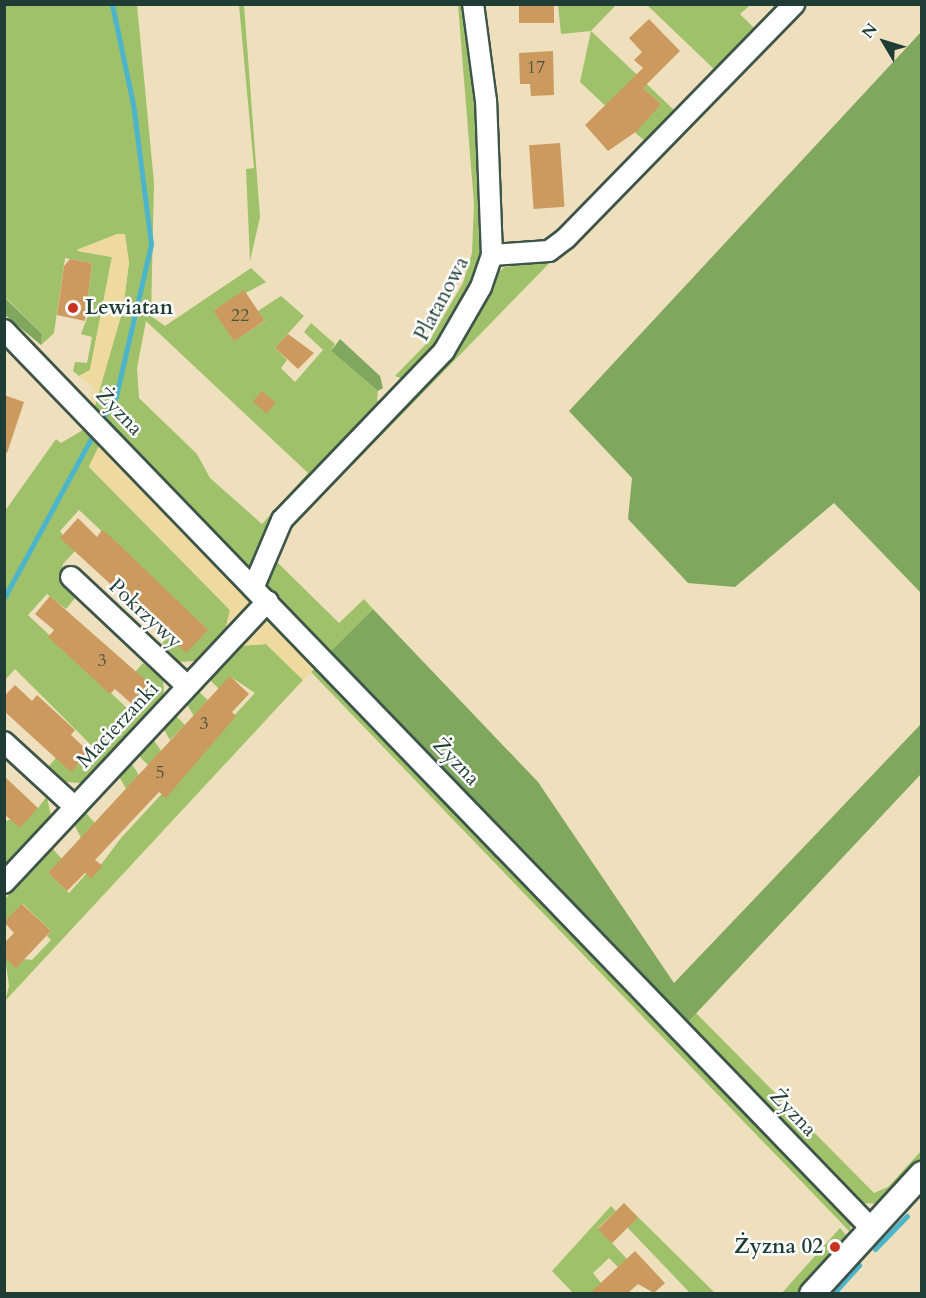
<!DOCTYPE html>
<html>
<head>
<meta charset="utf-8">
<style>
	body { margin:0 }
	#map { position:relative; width:926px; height:1298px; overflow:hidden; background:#eedfbd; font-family:Cardo,serif }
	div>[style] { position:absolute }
	.green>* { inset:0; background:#9fc16a }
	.forest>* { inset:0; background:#7fa75e }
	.sand>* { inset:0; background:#eeda9e }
	.stream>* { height:5px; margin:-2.5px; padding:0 2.5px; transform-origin:2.5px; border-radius:2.5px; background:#4db5cb }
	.building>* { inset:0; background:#cc9a5f; transform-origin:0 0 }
	.roads { filter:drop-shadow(2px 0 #3e5549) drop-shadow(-2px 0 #3e5549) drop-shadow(0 2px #3e5549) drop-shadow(0 -2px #3e5549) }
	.minor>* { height:20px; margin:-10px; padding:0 10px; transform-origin:10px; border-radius:10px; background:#fff }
	.tertiary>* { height:24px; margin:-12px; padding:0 12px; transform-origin:12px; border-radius:12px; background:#fff }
	.dots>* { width:16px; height:16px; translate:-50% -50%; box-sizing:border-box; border:3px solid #fff; border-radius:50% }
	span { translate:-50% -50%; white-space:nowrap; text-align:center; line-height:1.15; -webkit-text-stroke:5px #fff; paint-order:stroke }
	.number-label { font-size:18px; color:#4a543f }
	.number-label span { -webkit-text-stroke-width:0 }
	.street-label { font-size:21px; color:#1f3d34 }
	.poi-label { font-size:21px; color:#1f3d34; font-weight:700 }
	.left { translate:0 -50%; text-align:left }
	.right { translate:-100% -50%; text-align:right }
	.frame { position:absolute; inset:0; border:6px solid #1f3d34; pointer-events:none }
	.north { position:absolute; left:854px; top:12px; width:60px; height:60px; -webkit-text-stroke:4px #fff; paint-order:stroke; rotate:308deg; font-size:16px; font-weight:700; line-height:24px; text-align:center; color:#1f3d34 }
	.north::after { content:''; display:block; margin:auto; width:21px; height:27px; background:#1f3d34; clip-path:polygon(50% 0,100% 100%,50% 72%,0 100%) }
</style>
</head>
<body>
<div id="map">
	<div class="green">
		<div style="clip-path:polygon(evenodd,5px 5px,137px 5px,154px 183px,151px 316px,165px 326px,251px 268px,266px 282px,214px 310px,234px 341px,265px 321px,258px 311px,281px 296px,304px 316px,275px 348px,287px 360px,281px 368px,295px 382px,323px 350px,304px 332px,311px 323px,335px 344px,331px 351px,378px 391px,377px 401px,385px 400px,251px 571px,94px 409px,123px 309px,129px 262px,117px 234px,77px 251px,112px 257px,90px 370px,79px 376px,73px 371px,75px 362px,87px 363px,92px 337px,81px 334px,95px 298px,88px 297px,92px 263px,65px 258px,54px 333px,41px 345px,42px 334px,5px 297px,5px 5px,146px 321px,308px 473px,262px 524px,210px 478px,197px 454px,139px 398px,137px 368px,146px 321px)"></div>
		<div style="clip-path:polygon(239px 5px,244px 5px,260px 217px,250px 261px,246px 169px,254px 168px)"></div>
		<div style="clip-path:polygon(458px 5px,471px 5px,474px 34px,484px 254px,473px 289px,440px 348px,406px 380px,395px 376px,429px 341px,463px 283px,472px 253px,474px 204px)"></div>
		<div style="clip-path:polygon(558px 5px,616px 5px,591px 31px,674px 110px,645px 141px,632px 130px,661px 104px,633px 79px,611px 111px,580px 82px,591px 31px,561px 34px)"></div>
		<div style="clip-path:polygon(647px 5px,750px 5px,740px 14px,754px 28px,715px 70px)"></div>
		<div style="clip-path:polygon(801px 5px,292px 527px,274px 559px,339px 623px,364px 599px,373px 609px,326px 656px,265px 586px,263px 577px,290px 525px,497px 273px,505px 267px,548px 261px,558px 254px)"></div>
		<div style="clip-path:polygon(88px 427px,101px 442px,89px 467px,230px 610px,225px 631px,196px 661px,178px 662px,161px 645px,168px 636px,207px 629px,79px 510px,60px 531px,75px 551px,63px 564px,60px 584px,75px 598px,66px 609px,47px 594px,28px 615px,130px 711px,150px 685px,135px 672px,143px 663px,163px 679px,164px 695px,82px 783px,66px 782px,49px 766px,56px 758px,71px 771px,95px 749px,15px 669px,5px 680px,5px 511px,56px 439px,61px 443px)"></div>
		<div style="clip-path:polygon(266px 644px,303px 680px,5px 1001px,9px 986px,5px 957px,32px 960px,51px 940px,47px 936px,51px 931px,23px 904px,5px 922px,4px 900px,52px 848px,62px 859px,48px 873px,69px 893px,86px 874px,91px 878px,121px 838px,255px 693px,231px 677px,219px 689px,209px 679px,239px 646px)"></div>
		<div style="clip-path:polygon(317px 666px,852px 1217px,850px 1232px,311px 672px)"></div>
		<div style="clip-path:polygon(198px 691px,208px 700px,194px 716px,186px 703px)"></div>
		<div style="clip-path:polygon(175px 715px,185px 725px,170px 740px,163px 728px)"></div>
		<div style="clip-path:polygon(153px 739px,162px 752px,149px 766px,138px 755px)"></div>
		<div style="clip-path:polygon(131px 763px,139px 775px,126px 789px,119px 776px)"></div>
		<div style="clip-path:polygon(47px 796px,51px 817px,5px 867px,4px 822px,38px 808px)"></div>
		<div style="clip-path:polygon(85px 812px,95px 823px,81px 838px,74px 824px)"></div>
		<div style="clip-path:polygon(696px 1013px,874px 1193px,888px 1187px,921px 1151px,921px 1160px,881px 1204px,861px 1203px,690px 1028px,688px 1022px)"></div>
		<div style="clip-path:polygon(611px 1206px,616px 1211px,598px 1228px,627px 1259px,618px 1267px,609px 1258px,593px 1273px,601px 1283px,592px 1293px,573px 1293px,552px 1271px)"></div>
		<div style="clip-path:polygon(638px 1217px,715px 1293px,690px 1293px,627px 1227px)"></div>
		<div style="clip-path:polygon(840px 1228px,846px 1235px,799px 1293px,781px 1294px)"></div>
	</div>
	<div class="forest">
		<div style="clip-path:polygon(921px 32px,921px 593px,834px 503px,735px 587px,688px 583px,628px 519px,632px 478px,569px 411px)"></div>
		<div style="clip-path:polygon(4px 297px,42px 334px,41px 345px,5px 315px)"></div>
		<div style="clip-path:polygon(340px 339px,380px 376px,383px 388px,378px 391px,331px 351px)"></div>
		<div style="clip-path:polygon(373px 609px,538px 782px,674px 983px,921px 724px,921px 774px,688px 1022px,674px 1007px,669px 1012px,326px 656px)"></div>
	</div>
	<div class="sand">
		<div style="clip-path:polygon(117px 234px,125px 234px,129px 262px,123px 309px,94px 409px,89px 405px,93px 388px,79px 376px,90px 370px,112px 257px,76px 250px)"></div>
		<div style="clip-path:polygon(101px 442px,252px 600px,225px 631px,230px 610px,89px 466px)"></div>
		<div style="clip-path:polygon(268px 615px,317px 666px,303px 680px,266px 644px,239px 646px)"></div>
	</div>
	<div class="stream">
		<div style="left:100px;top:423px;width:31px;rotate:-59deg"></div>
		<div style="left:116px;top:396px;width:156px;rotate:-77deg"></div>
		<div style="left:151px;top:244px;width:141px;rotate:-97.3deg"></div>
		<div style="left:133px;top:104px;width:102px;rotate:-101.9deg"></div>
		<div style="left:4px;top:598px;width:190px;rotate:-61.4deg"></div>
		<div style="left:875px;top:1249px;width:46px;rotate:-45.9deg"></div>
		<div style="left:833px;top:1294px;width:39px;rotate:-48deg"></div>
	</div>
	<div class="building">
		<div style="left:519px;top:4px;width:35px;height:19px"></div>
		<div style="clip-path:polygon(649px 19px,680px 51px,643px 88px,661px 104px,637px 131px,608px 151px,585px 125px,643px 68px,634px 60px,642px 52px,629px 38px)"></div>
		<div style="clip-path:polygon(553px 51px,554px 95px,531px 96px,530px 84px,520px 84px,519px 53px)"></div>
		<div style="left:560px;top:143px;width:64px;height:31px;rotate:86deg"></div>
		<div style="clip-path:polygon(70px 259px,92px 263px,85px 321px,57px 315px,64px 266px)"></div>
		<div style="left:244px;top:290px;width:37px;height:37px;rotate:56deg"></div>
		<div style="clip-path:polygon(288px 334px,314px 353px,298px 369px,275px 348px)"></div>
		<div style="left:262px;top:391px;width:18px;height:14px;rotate:41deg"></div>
		<div style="clip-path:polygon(4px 395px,24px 402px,7px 453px,4px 453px)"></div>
		<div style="clip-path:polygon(78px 518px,97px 537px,102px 530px,110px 536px,208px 630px,186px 653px,60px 538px)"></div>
		<div style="clip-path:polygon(50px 596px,150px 684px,133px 705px,115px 689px,110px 694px,48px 637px,54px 630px,35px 614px)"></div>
		<div style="clip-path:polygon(230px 676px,249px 694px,232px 712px,236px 716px,166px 798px,159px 792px,95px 860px,103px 866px,91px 879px,85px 873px,67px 891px,48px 873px)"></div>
		<div style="clip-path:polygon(15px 685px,32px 701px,37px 695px,75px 730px,71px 735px,89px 752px,71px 772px,4px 711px,4px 696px)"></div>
		<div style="clip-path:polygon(4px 776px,38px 808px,20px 828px,4px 814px)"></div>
		<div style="clip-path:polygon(22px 904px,51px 931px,16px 968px,4px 957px,4px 943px,14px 933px,4px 922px)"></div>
		<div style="left:624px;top:1203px;width:20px;height:37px;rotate:45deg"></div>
		<div style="clip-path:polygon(635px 1251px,665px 1283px,654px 1293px,638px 1284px,628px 1293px,590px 1293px)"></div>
	</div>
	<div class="roads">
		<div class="minor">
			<div style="left:492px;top:255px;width:57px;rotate:-4deg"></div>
			<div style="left:549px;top:251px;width:21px;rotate:-37deg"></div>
			<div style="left:566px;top:238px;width:327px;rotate:-45.7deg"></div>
			<div style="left:4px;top:330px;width:1250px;rotate:46.01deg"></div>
			<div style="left:71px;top:577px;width:159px;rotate:43.2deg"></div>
			<div style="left:254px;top:586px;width:72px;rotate:-67deg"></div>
			<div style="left:282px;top:520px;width:234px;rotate:-46.2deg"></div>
			<div style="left:444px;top:351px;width:74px;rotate:-60deg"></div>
			<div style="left:481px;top:287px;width:34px;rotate:-71deg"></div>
			<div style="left:492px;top:255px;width:154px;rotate:-92.2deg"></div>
			<div style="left:486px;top:101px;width:98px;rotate:-97.6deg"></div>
			<div style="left:4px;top:742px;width:96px;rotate:42.5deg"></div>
			<div style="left:4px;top:883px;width:386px;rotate:-46.9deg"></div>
		</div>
		<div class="tertiary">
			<div style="left:812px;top:1294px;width:163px;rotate:-47.5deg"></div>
		</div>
	</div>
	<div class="dots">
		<div style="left:73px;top:308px;background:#c8321e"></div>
		<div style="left:835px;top:1247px;background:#c8321e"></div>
	</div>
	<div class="number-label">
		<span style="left:536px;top:68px">17</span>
		<span style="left:240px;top:316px">22</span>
		<span style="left:102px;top:661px">3</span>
		<span style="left:204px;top:724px">3</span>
		<span style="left:160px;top:773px">5</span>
	</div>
	<div class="street-label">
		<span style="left:442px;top:299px;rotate:-62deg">Platanowa</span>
		<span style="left:119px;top:412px;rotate:46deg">Żyzna</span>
		<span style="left:145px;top:614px;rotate:43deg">Pokrzywy</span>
		<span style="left:118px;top:725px;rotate:-47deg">Macierzanki</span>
		<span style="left:456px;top:762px;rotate:46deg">Żyzna</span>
		<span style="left:793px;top:1113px;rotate:46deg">Żyzna</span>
	</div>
	<div class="poi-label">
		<span class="left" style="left:85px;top:308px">Lewiatan</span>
		<span class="right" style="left:823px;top:1247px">Żyzna 02</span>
	</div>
	<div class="frame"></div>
	<div class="north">N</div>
</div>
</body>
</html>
